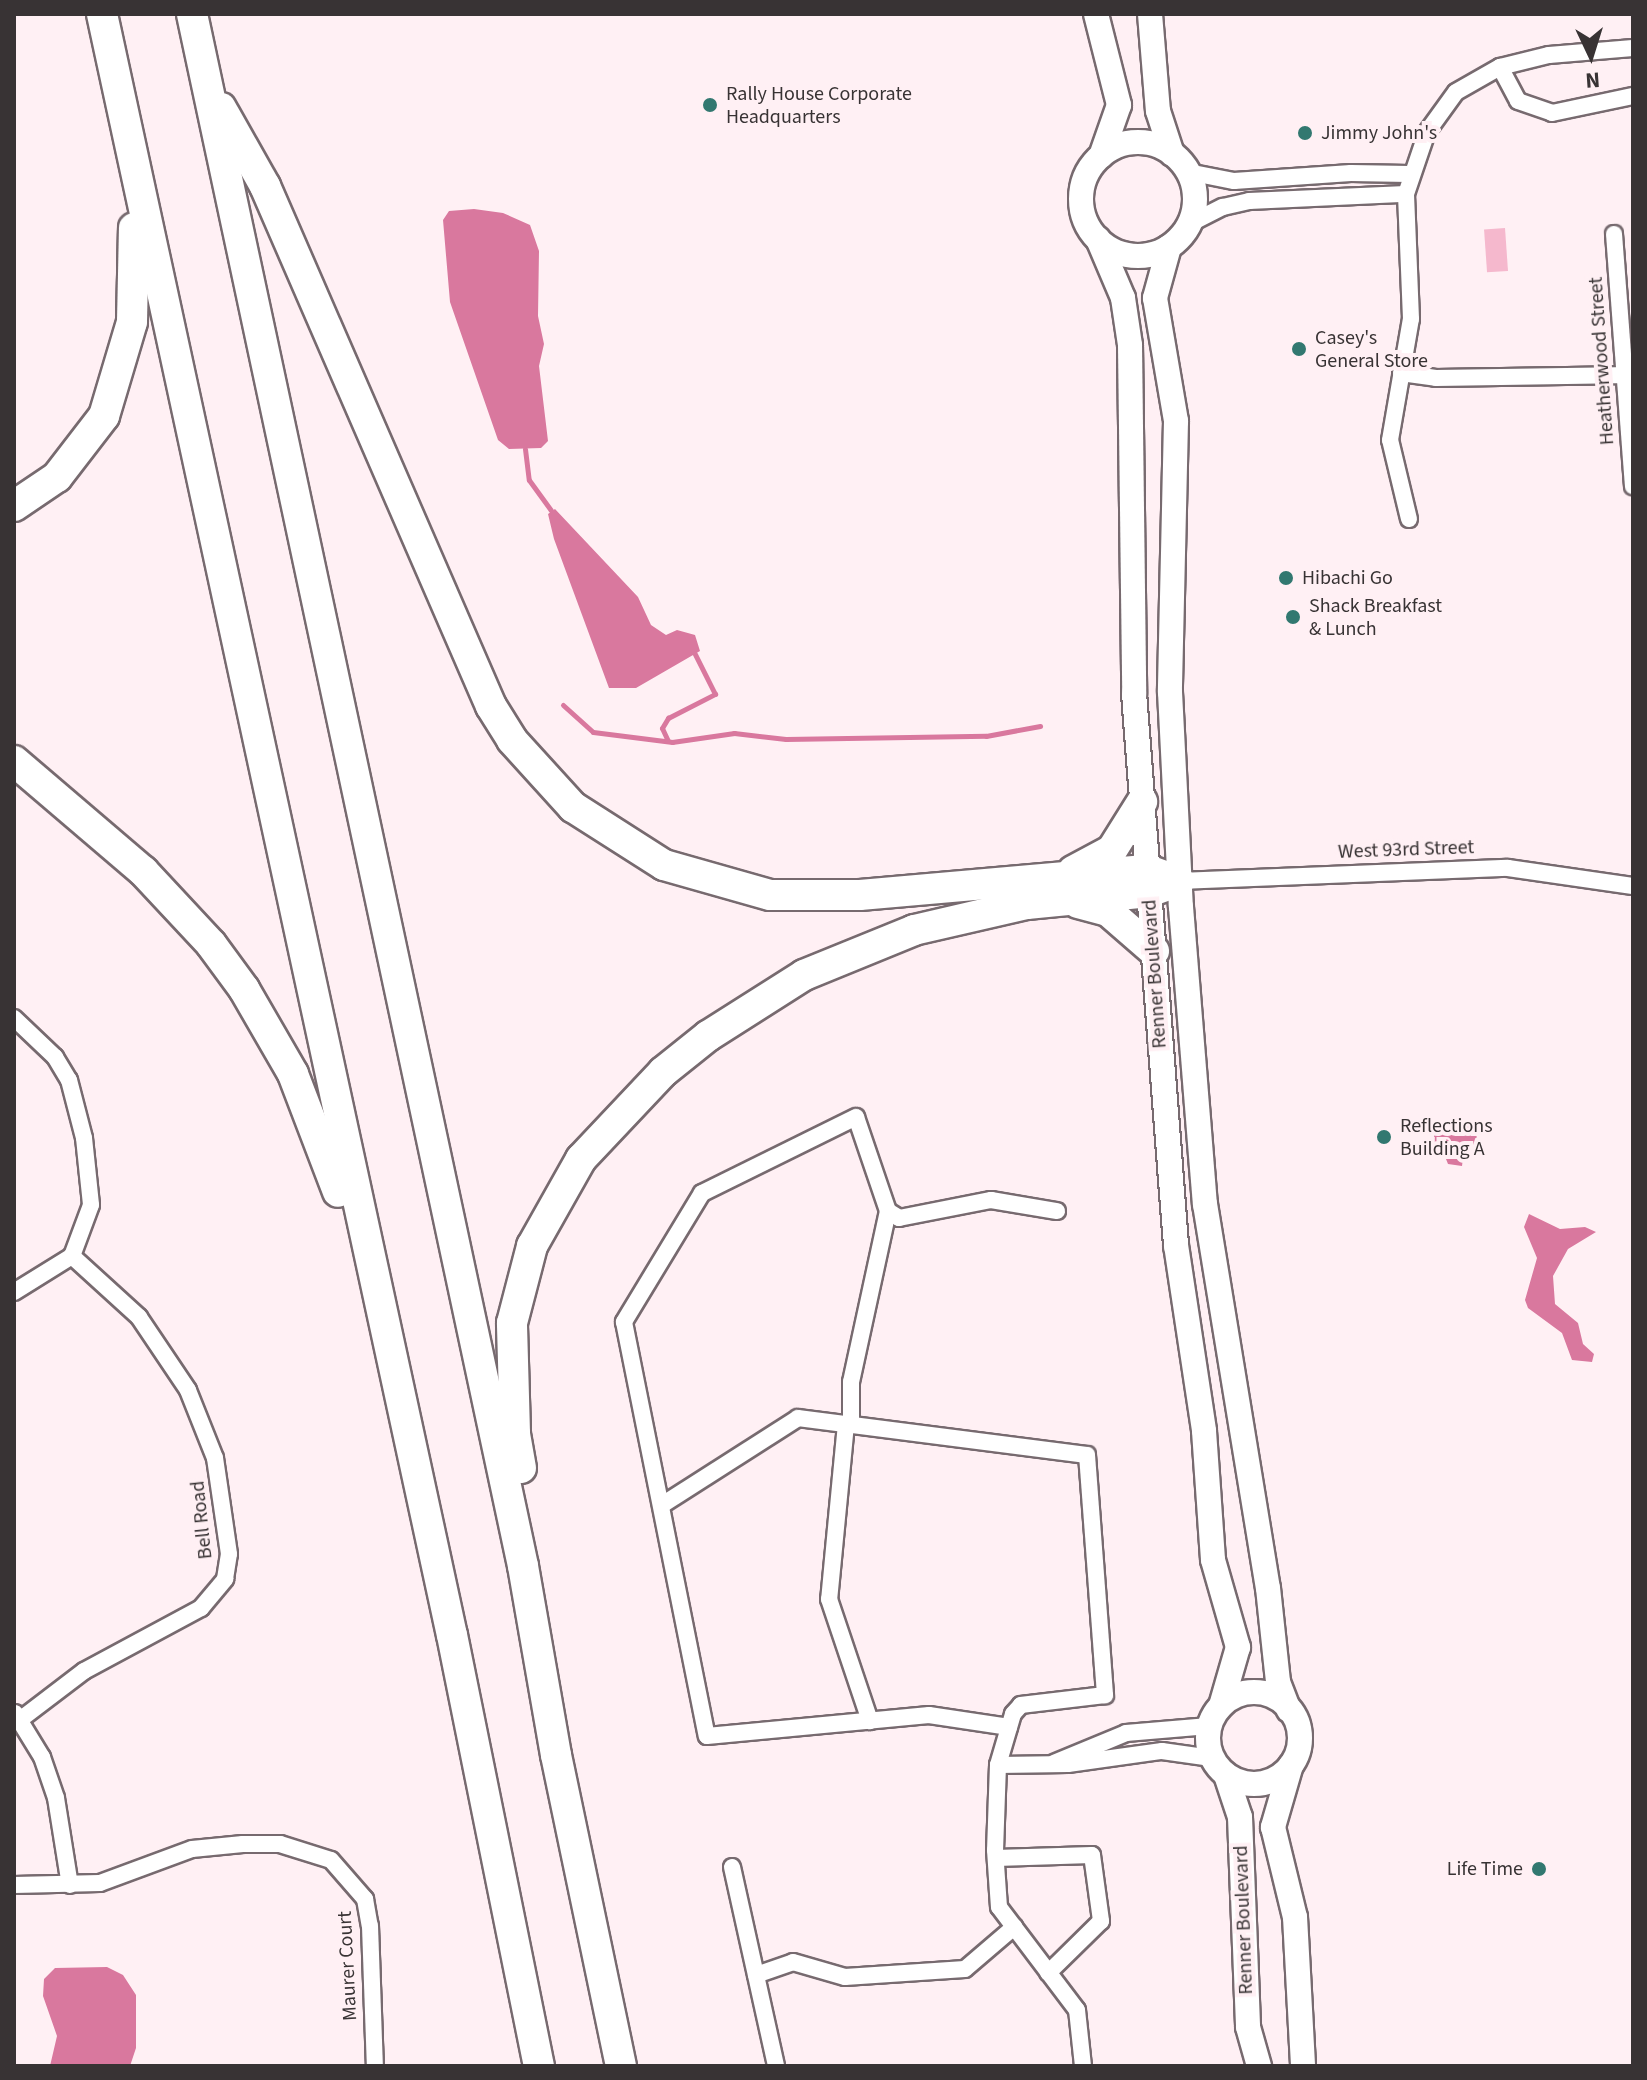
<!DOCTYPE html>
<html>
<head>
<meta charset="utf-8">
<style>
	body { margin:0 }
	#map { position:relative; width:1647px; height:2080px; overflow:hidden; background:#fff0f4; font-family:"Source Sans 3",sans-serif }
	div>[style] { position:absolute }
	.green>* { inset:0; background:#f5b8cd; transform-origin:0 0 }
	.water>* { inset:0; background:#d9789e }
	.stream>* { height:5px; margin:-2.5px; padding:0 2.5px; transform-origin:2.5px; border-radius:2.5px; background:#d9789e }
	.roads { filter:drop-shadow(2px 0 #776a6f) drop-shadow(-2px 0 #776a6f) drop-shadow(0 2px #776a6f) drop-shadow(0 -2px #776a6f) }
	.street>* { height:16px; margin:-8px; padding:0 8px; transform-origin:8px; border-radius:8px; background:#fff }
	.secondary>* { height:24px; margin:-12px; padding:0 12px; transform-origin:12px; border-radius:12px; background:#fff }
	.secondary>.ring { margin:-12px; padding:0; box-sizing:content-box; background:none; border:24px solid #fff; border-radius:50% }
	.highway>* { height:30px; margin:-15px; padding:0 15px; transform-origin:15px; border-radius:15px; background:#fff }
	.dots>* { width:22px; height:22px; translate:-50% -50%; box-sizing:border-box; border:4px solid #fff0f4; border-radius:50% }
	span { translate:-50% -50%; white-space:nowrap; text-align:center; line-height:1.15; -webkit-text-stroke:8px #fff0f4; paint-order:stroke }
	.poi-label { font-size:20px; color:#383334 }
	.left { translate:0 -50%; text-align:left }
	.right { translate:-100% -50%; text-align:right }
	.street-label { font-size:20px; color:#383334 }
	.frame { position:absolute; inset:0; border:16px solid #383334; pointer-events:none }
	.north { position:absolute; left:1551px; top:16px; width:80px; height:80px; -webkit-text-stroke:6px #fff0f4; paint-order:stroke; rotate:176deg; font-size:22px; font-weight:700; line-height:32px; text-align:center; color:#383334 }
	.north::after { content:''; display:block; margin:auto; width:28px; height:36px; background:#383334; clip-path:polygon(50% 0,100% 100%,50% 72%,0 100%) }
</style>
</head>
<body>
<div id="map">
	<div class="green">
		<div style="left:1505px;top:228px;width:43px;height:21px;rotate:86deg"></div>
	</div>
	<div class="water">
		<div style="clip-path:polygon(474px 209px,503px 213px,530px 225px,539px 251px,538px 316px,544px 344px,539px 366px,548px 441px,541px 448px,509px 449px,498px 440px,450px 302px,443px 220px,449px 211px)"></div>
		<div style="clip-path:polygon(555px 509px,638px 597px,651px 625px,666px 635px,677px 630px,695px 635px,700px 651px,636px 688px,609px 688px,554px 539px,548px 514px)"></div>
		<div style="clip-path:polygon(1447px 1120px,1478px 1124px,1475px 1151px,1464px 1150px,1462px 1166px,1448px 1164px,1442px 1149px,1433px 1147px,1435px 1128px,1445px 1129px)"></div>
		<div style="clip-path:polygon(1529px 1214px,1560px 1229px,1585px 1227px,1596px 1232px,1568px 1249px,1553px 1276px,1555px 1304px,1578px 1323px,1583px 1344px,1594px 1354px,1592px 1362px,1572px 1360px,1562px 1333px,1528px 1308px,1525px 1300px,1537px 1258px,1524px 1227px)"></div>
		<div style="clip-path:polygon(107px 1967px,123px 1975px,136px 1995px,136px 2048px,130px 2066px,50px 2066px,57px 2036px,43px 1996px,44px 1979px,55px 1968px)"></div>
	</div>
	<div class="stream">
		<div style="left:525px;top:449px;width:31px;rotate:83deg"></div>
		<div style="left:529px;top:480px;width:37px;rotate:54deg"></div>
		<div style="left:563px;top:705px;width:40px;rotate:42deg"></div>
		<div style="left:593px;top:732px;width:80px;rotate:7.2deg"></div>
		<div style="left:672px;top:742px;width:63px;rotate:-8.3deg"></div>
		<div style="left:734px;top:733px;width:52px;rotate:6.6deg"></div>
		<div style="left:786px;top:739px;width:200px;rotate:-0.9deg"></div>
		<div style="left:986px;top:736px;width:55px;rotate:-10.5deg"></div>
		<div style="left:668px;top:741px;width:14px;rotate:-115deg"></div>
		<div style="left:662px;top:728px;width:12px;rotate:-59deg"></div>
		<div style="left:668px;top:718px;width:53px;rotate:-27.1deg"></div>
		<div style="left:715px;top:694px;width:45px;rotate:-116.6deg"></div>
	</div>
	<div class="roads">
		<div class="street">
			<div style="left:1500px;top:67px;width:38px;rotate:62deg"></div>
			<div style="left:1518px;top:101px;width:36px;rotate:19deg"></div>
			<div style="left:1552px;top:113px;width:83px;rotate:-11.9deg"></div>
			<div style="left:1188px;top:172px;width:47px;rotate:11.1deg"></div>
			<div style="left:1234px;top:181px;width:117px;rotate:-3.9deg"></div>
			<div style="left:1351px;top:173px;width:58px;rotate:1deg"></div>
			<div style="left:1189px;top:224px;width:38px;rotate:-27deg"></div>
			<div style="left:1223px;top:207px;width:27px;rotate:-13deg"></div>
			<div style="left:1249px;top:201px;width:157px;rotate:-2.6deg"></div>
			<div style="left:1614px;top:234px;width:253px;rotate:85.7deg"></div>
			<div style="left:1401px;top:373px;width:35px;rotate:8deg"></div>
			<div style="left:1436px;top:378px;width:195px;rotate:-0.9deg"></div>
			<div style="left:1409px;top:519px;width:81px;rotate:-103.5deg"></div>
			<div style="left:1390px;top:440px;width:123px;rotate:-80.2deg"></div>
			<div style="left:1411px;top:319px;width:125px;rotate:-92.3deg"></div>
			<div style="left:1406px;top:194px;width:65px;rotate:-71.3deg"></div>
			<div style="left:1427px;top:132px;width:49px;rotate:-54.1deg"></div>
			<div style="left:1456px;top:92px;width:51px;rotate:-29.6deg"></div>
			<div style="left:1500px;top:67px;width:50px;rotate:-13.8deg"></div>
			<div style="left:1549px;top:55px;width:84px;rotate:-4.8deg"></div>
			<div style="left:1179px;top:881px;width:329px;rotate:-2.3deg"></div>
			<div style="left:1508px;top:868px;width:126px;rotate:8.2deg"></div>
			<div style="left:14px;top:1018px;width:57px;rotate:43.6deg"></div>
			<div style="left:55px;top:1057px;width:27px;rotate:59deg"></div>
			<div style="left:69px;top:1080px;width:60px;rotate:75.5deg"></div>
			<div style="left:84px;top:1138px;width:67px;rotate:84deg"></div>
			<div style="left:91px;top:1205px;width:54px;rotate:110.4deg"></div>
			<div style="left:72px;top:1256px;width:68px;rotate:148.2deg"></div>
			<div style="left:888px;top:1211px;width:13px;rotate:32deg"></div>
			<div style="left:899px;top:1218px;width:94px;rotate:-11.1deg"></div>
			<div style="left:991px;top:1200px;width:67px;rotate:9.5deg"></div>
			<div style="left:846px;top:1424px;width:176px;rotate:95.5deg"></div>
			<div style="left:829px;top:1599px;width:129px;rotate:71.4deg"></div>
			<div style="left:851px;top:1425px;width:43px;rotate:-90deg"></div>
			<div style="left:851px;top:1382px;width:175px;rotate:-77.8deg"></div>
			<div style="left:888px;top:1211px;width:99px;rotate:-108.8deg"></div>
			<div style="left:856px;top:1117px;width:172px;rotate:153.7deg"></div>
			<div style="left:702px;top:1193px;width:151px;rotate:121.2deg"></div>
			<div style="left:624px;top:1322px;width:422px;rotate:78.7deg"></div>
			<div style="left:707px;top:1736px;width:223px;rotate:-5.4deg"></div>
			<div style="left:929px;top:1715px;width:81px;rotate:8.5deg"></div>
			<div style="left:662px;top:1505px;width:161px;rotate:-32.6deg"></div>
			<div style="left:798px;top:1418px;width:291px;rotate:7.3deg"></div>
			<div style="left:1087px;top:1455px;width:241px;rotate:85.7deg"></div>
			<div style="left:1105px;top:1695px;width:85px;rotate:173.2deg"></div>
			<div style="left:1021px;top:1705px;width:12px;rotate:132deg"></div>
			<div style="left:1013px;top:1714px;width:53px;rotate:106.4deg"></div>
			<div style="left:998px;top:1765px;width:85px;rotate:92deg"></div>
			<div style="left:995px;top:1850px;width:57px;rotate:86deg"></div>
			<div style="left:999px;top:1907px;width:129px;rotate:52.9deg"></div>
			<div style="left:1077px;top:2010px;width:56px;rotate:83.9deg"></div>
			<div style="left:15px;top:1713px;width:52px;rotate:58.5deg"></div>
			<div style="left:42px;top:1757px;width:43px;rotate:71.1deg"></div>
			<div style="left:56px;top:1798px;width:88px;rotate:80.9deg"></div>
			<div style="left:21px;top:1719px;width:79px;rotate:-37.3deg"></div>
			<div style="left:84px;top:1671px;width:133px;rotate:-28.3deg"></div>
			<div style="left:201px;top:1608px;width:38px;rotate:-50deg"></div>
			<div style="left:225px;top:1579px;width:25px;rotate:-81deg"></div>
			<div style="left:229px;top:1554px;width:97px;rotate:-98.3deg"></div>
			<div style="left:215px;top:1458px;width:73px;rotate:-111.7deg"></div>
			<div style="left:188px;top:1390px;width:88px;rotate:-123.9deg"></div>
			<div style="left:139px;top:1317px;width:91px;rotate:-137.7deg"></div>
			<div style="left:1054px;top:1763px;width:78px;rotate:-22.6deg"></div>
			<div style="left:1126px;top:1733px;width:83px;rotate:-4.8deg"></div>
			<div style="left:998px;top:1765px;width:70px;rotate:-0.8deg"></div>
			<div style="left:1068px;top:1764px;width:95px;rotate:-7.9deg"></div>
			<div style="left:1162px;top:1751px;width:50px;rotate:8deg"></div>
			<div style="left:996px;top:1858px;width:96px;rotate:-1.8deg"></div>
			<div style="left:1092px;top:1855px;width:67px;rotate:82.2deg"></div>
			<div style="left:1101px;top:1921px;width:74px;rotate:135.5deg"></div>
			<div style="left:732px;top:1867px;width:204px;rotate:77.5deg"></div>
			<div style="left:14px;top:1885px;width:86px;rotate:-1.3deg"></div>
			<div style="left:100px;top:1883px;width:98px;rotate:-20.3deg"></div>
			<div style="left:192px;top:1849px;width:51px;rotate:-5.6deg"></div>
			<div style="left:243px;top:1844px;width:37px"></div>
			<div style="left:280px;top:1844px;width:53px;rotate:17.4deg"></div>
			<div style="left:331px;top:1860px;width:52px;rotate:48.9deg"></div>
			<div style="left:365px;top:1899px;width:27px;rotate:80deg"></div>
			<div style="left:370px;top:1926px;width:140px;rotate:88deg"></div>
			<div style="left:756px;top:1975px;width:39px;rotate:-19deg"></div>
			<div style="left:793px;top:1962px;width:54px;rotate:16.1deg"></div>
			<div style="left:845px;top:1977px;width:120px;rotate:-3.8deg"></div>
			<div style="left:965px;top:1969px;width:65px;rotate:-40.6deg"></div>
		</div>
		<div class="secondary">
			<div style="left:1096px;top:14px;width:94px;rotate:75.8deg"></div>
			<div style="left:1119px;top:105px;width:54px;rotate:109.4deg"></div>
			<div style="left:1150px;top:14px;width:97px;rotate:85.3deg"></div>
			<div style="left:1158px;top:111px;width:45px;rotate:72deg"></div>
			<div class="ring" style="left:1081px;top:142px;width:90px;height:90px"></div>
			<div style="left:1098px;top:239px;width:64px;rotate:67deg"></div>
			<div style="left:1123px;top:298px;width:48px;rotate:81.5deg"></div>
			<div style="left:1130px;top:345px;width:348px;rotate:89.3deg"></div>
			<div style="left:1134px;top:693px;width:554px;rotate:85.65deg"></div>
			<div style="left:1176px;top:1245px;width:188px;rotate:81.4deg"></div>
			<div style="left:1204px;top:1431px;width:129px;rotate:86deg"></div>
			<div style="left:1213px;top:1560px;width:91px;rotate:74deg"></div>
			<div style="left:1238px;top:1647px;width:61px;rotate:106.1deg"></div>
			<div style="left:1169px;top:247px;width:53px;rotate:105.4deg"></div>
			<div style="left:1155px;top:298px;width:125px;rotate:80.3deg"></div>
			<div style="left:1176px;top:421px;width:271px;rotate:91.3deg"></div>
			<div style="left:1170px;top:692px;width:215px;rotate:87.1deg"></div>
			<div style="left:1181px;top:907px;width:298px;rotate:85.4deg"></div>
			<div style="left:1205px;top:1204px;width:389px;rotate:80.7deg"></div>
			<div style="left:1268px;top:1588px;width:95px;rotate:83.9deg"></div>
			<div style="left:1278px;top:1682px;width:30px;rotate:69deg"></div>
			<div class="ring" style="left:1208px;top:1692px;width:68px;height:68px"></div>
			<div style="left:1291px;top:1765px;width:65px;rotate:106.2deg"></div>
			<div style="left:1273px;top:1827px;width:93px;rotate:76.3deg"></div>
			<div style="left:1295px;top:1917px;width:149px;rotate:86.9deg"></div>
			<div style="left:1226px;top:1775px;width:44px;rotate:71.6deg"></div>
			<div style="left:1240px;top:1817px;width:210px;rotate:87.8deg"></div>
			<div style="left:1248px;top:2027px;width:41px;rotate:74.2deg"></div>
		</div>
		<div class="highway">
			<div style="left:102px;top:14px;width:1658px;rotate:77.82deg"></div>
			<div style="left:452px;top:1635px;width:440px;rotate:78.6deg"></div>
			<div style="left:192px;top:14px;width:1587px;rotate:77.96deg"></div>
			<div style="left:523px;top:1566px;width:192px;rotate:80.1deg"></div>
			<div style="left:556px;top:1755px;width:318px;rotate:78.2deg"></div>
			<div style="left:221px;top:108px;width:90px;rotate:60.6deg"></div>
			<div style="left:265px;top:186px;width:567px;rotate:66.51deg"></div>
			<div style="left:491px;top:706px;width:40px;rotate:58deg"></div>
			<div style="left:512px;top:740px;width:91px;rotate:47.7deg"></div>
			<div style="left:573px;top:807px;width:108px;rotate:32.5deg"></div>
			<div style="left:664px;top:865px;width:110px;rotate:15.8deg"></div>
			<div style="left:770px;top:895px;width:90px"></div>
			<div style="left:860px;top:895px;width:289px;rotate:-5deg"></div>
			<div style="left:1148px;top:870px;width:33px;rotate:20deg"></div>
			<div style="left:14px;top:506px;width:52px;rotate:-34deg"></div>
			<div style="left:57px;top:477px;width:77px;rotate:-52.4deg"></div>
			<div style="left:104px;top:416px;width:98px;rotate:-73.4deg"></div>
			<div style="left:132px;top:322px;width:94px;rotate:-88.8deg"></div>
			<div style="left:14px;top:761px;width:170px;rotate:40.5deg"></div>
			<div style="left:143px;top:871px;width:100px;rotate:47deg"></div>
			<div style="left:211px;top:944px;width:56px;rotate:53.7deg"></div>
			<div style="left:244px;top:989px;width:98px;rotate:60deg"></div>
			<div style="left:293px;top:1074px;width:126px;rotate:69.1deg"></div>
			<div style="left:1073px;top:871px;width:44px;rotate:-28.3deg"></div>
			<div style="left:1112px;top:850px;width:57px;rotate:-58deg"></div>
			<div style="left:1078px;top:903px;width:31px;rotate:15deg"></div>
			<div style="left:1108px;top:911px;width:61px;rotate:41deg"></div>
			<div style="left:521px;top:1468px;width:36px;rotate:-100deg"></div>
			<div style="left:515px;top:1433px;width:110px;rotate:-91.6deg"></div>
			<div style="left:512px;top:1323px;width:80px;rotate:-75.4deg"></div>
			<div style="left:532px;top:1246px;width:100px;rotate:-60.6deg"></div>
			<div style="left:581px;top:1159px;width:120px;rotate:-46.7deg"></div>
			<div style="left:663px;top:1072px;width:58px;rotate:-38.7deg"></div>
			<div style="left:708px;top:1036px;width:114px;rotate:-32.4deg"></div>
			<div style="left:804px;top:975px;width:119px;rotate:-22.2deg"></div>
			<div style="left:914px;top:930px;width:116px;rotate:-13deg"></div>
			<div style="left:1027px;top:904px;width:123px;rotate:-5.6deg"></div>
			<div style="left:1149px;top:892px;width:32px;rotate:-20deg"></div>
		</div>
	</div>
	<div class="dots">
		<div style="left:710px;top:105px;background:#327870"></div>
		<div style="left:1305px;top:133px;background:#327870"></div>
		<div style="left:1299px;top:349px;background:#327870"></div>
		<div style="left:1286px;top:578px;background:#327870"></div>
		<div style="left:1293px;top:617px;background:#327870"></div>
		<div style="left:1384px;top:1137px;background:#327870"></div>
		<div style="left:1539px;top:1869px;background:#327870"></div>
	</div>
	<div class="poi-label">
		<span class="left" style="left:726px;top:106px">Rally House Corporate<br>Headquarters</span>
		<span class="left" style="left:1321px;top:133px">Jimmy John's</span>
		<span class="left" style="left:1315px;top:350px">Casey's<br>General Store</span>
		<span class="left" style="left:1302px;top:578px">Hibachi Go</span>
		<span class="left" style="left:1309px;top:618px">Shack Breakfast<br>&amp; Lunch</span>
		<span class="left" style="left:1400px;top:1138px">Reflections<br>Building A</span>
		<span class="right" style="left:1523px;top:1869px">Life Time</span>
	</div>
	<div class="street-label">
		<span style="left:1602px;top:361px;rotate:-94deg">Heatherwood Street</span>
		<span style="left:1406px;top:850px;rotate:-2deg">West 93rd Street</span>
		<span style="left:1155px;top:974px;rotate:-94deg">Renner Boulevard</span>
		<span style="left:202px;top:1520px;rotate:-96deg">Bell Road</span>
		<span style="left:1244px;top:1920px;rotate:-92deg">Renner Boulevard</span>
		<span style="left:348px;top:1966px;rotate:-93deg">Maurer Court</span>
	</div>
	<div class="frame"></div>
	<div class="north">N</div>
</div>
</body>
</html>
